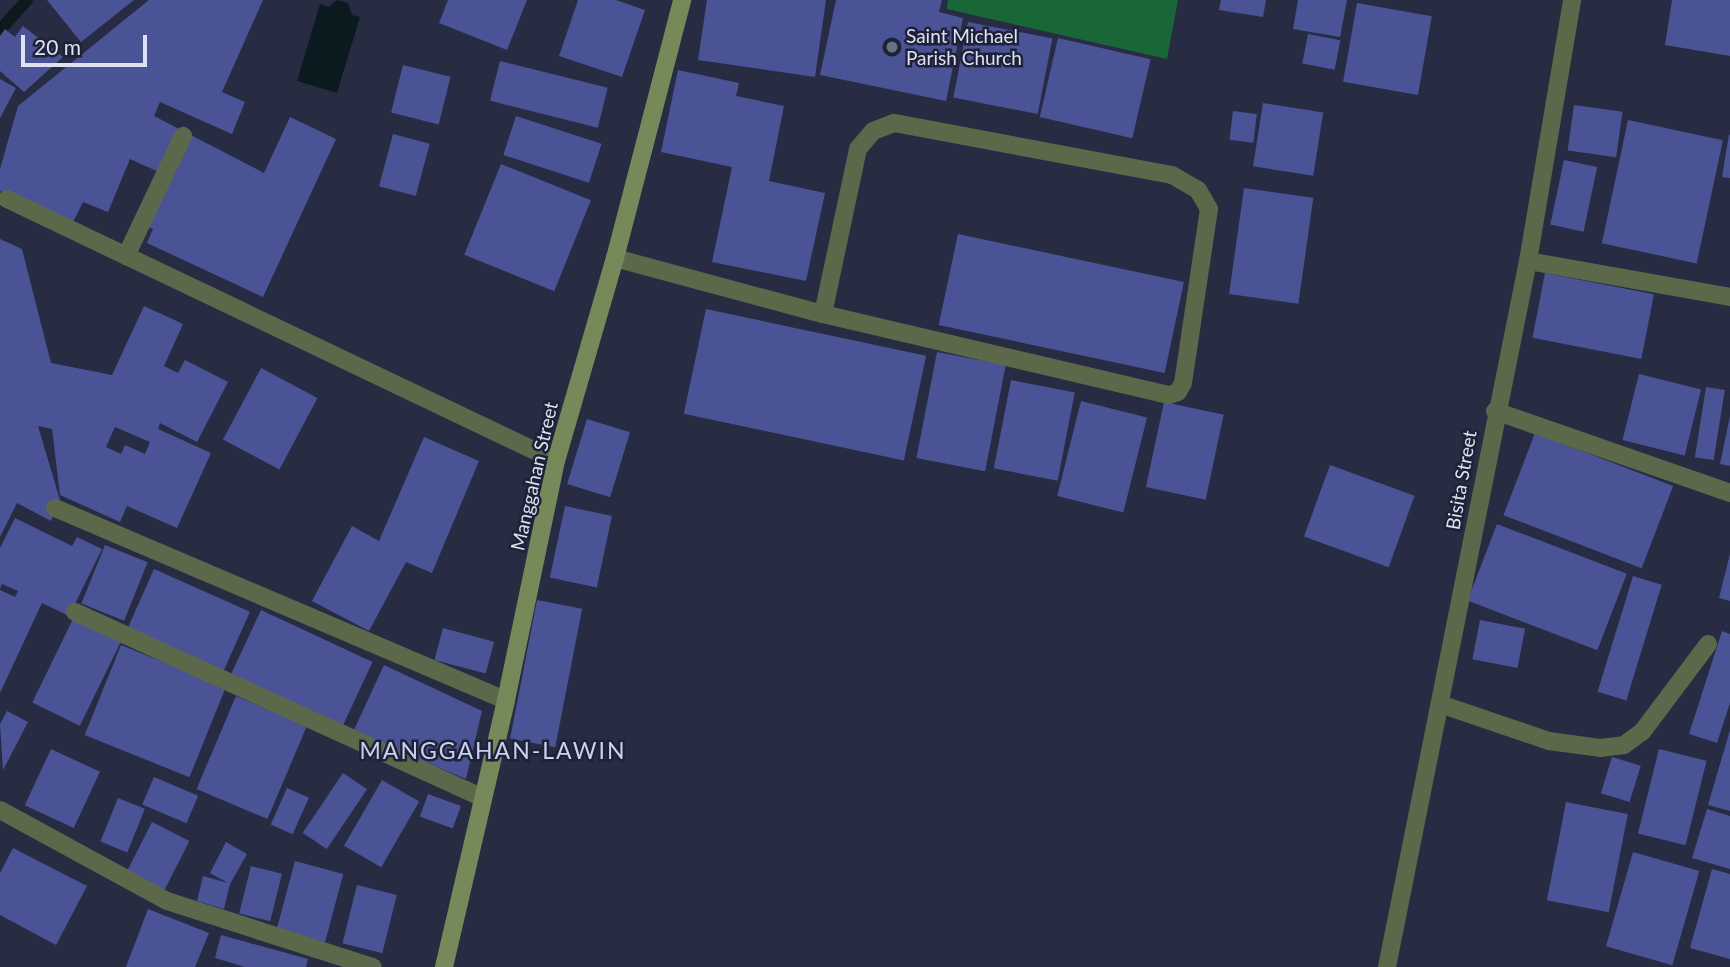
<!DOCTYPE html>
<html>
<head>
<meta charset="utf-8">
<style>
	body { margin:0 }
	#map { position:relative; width:1730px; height:967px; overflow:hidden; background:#272c42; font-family:Lato,sans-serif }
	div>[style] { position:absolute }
	.forest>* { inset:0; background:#196637 }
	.water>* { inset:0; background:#0b1a1e }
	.stream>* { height:12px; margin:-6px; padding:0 6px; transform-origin:6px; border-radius:6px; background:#0b1a1e }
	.building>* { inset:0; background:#4a5395; transform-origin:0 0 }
	.lane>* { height:18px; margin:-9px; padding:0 9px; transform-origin:9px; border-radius:9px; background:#5c684a }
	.street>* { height:18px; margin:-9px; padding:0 9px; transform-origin:9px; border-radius:9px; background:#5c684a }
	.secondary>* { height:18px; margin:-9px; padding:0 9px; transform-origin:9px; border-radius:9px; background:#768958 }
	.dots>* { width:19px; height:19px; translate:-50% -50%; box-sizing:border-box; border:4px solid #1e2238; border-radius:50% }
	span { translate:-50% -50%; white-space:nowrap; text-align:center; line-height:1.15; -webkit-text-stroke:5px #1e2238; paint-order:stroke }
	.poi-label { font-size:19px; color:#dde1f0 }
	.left { translate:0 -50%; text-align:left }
	.street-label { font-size:19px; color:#dde1f0 }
	.quarter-label { font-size:23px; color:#cad1ee; letter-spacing:2px }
	.scale { position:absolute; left:21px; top:35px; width:126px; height:32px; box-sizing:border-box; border:4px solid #dde1f0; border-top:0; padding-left:9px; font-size:21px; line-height:24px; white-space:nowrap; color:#dde1f0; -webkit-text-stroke:5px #1e2238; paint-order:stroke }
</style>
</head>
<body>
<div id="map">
	<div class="forest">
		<div style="clip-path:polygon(948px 0,1178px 0,1167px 59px,947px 9px)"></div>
	</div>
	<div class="water">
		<div style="clip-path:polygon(337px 0,348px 3px,352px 15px,360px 17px,337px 93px,297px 81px,320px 4px,329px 7px)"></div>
	</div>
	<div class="stream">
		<div style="left:0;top:30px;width:40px;rotate:-48deg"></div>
	</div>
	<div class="building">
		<div style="clip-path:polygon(47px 0,134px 0,81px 42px)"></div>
		<div style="clip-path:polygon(149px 0,263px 0,222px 92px,245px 102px,232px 134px,160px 102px,154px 116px,264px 173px,290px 117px,336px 139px,263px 297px,147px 243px,153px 229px,139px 223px,161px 173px,130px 159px,108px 212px,83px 202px,71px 226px,0 191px,0 169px,18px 106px)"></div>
		<div style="clip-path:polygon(448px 0,527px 0,507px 50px,439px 23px)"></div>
		<div style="clip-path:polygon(578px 0,616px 0,645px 10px,622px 77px,559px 56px)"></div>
		<div style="clip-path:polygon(707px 0,826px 0,815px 77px,698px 60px)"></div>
		<div style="clip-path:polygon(836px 0,942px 0,939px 12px,963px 18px,946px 101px,820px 75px)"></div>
		<div style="clip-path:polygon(1221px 0,1266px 0,1263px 17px,1219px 10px)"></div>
		<div style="clip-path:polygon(1298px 0,1347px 0,1340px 37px,1293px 29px)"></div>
		<div style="clip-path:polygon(1672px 0,1730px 0,1730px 56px,1665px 45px)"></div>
		<div style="left:1357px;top:3px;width:76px;height:80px;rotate:10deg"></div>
		<div style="left:968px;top:22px;width:86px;height:77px;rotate:11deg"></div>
		<div style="clip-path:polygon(23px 26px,63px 57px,24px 92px,0 71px,0 36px,5px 29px,15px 37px)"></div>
		<div style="left:1308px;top:34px;width:33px;height:30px;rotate:11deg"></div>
		<div style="left:1058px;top:38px;width:95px;height:81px;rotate:13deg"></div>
		<div style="left:500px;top:61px;width:111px;height:41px;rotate:14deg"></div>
		<div style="left:403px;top:65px;width:49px;height:49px;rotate:14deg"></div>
		<div style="clip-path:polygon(678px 70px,739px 83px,736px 96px,784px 106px,769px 181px,825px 193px,806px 281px,712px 262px,732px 167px,661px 152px)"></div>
		<div style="clip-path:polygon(0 79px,16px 88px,0 118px)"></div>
		<div style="left:1263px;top:103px;width:61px;height:64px;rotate:9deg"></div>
		<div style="left:1574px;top:105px;width:49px;height:46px;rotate:8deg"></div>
		<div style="left:1233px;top:111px;width:24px;height:29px;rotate:7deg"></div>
		<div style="left:516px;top:116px;width:90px;height:41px;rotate:18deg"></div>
		<div style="left:1628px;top:120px;width:97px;height:126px;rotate:12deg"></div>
		<div style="left:393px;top:134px;width:38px;height:54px;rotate:15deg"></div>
		<div style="clip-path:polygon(1729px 134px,1730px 135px,1730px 178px,1722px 177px)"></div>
		<div style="left:1564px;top:160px;width:34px;height:66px;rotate:12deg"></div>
		<div style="left:501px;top:164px;width:97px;height:98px;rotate:22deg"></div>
		<div style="left:1244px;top:188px;width:70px;height:107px;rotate:8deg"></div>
		<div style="left:958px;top:234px;width:231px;height:93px;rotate:12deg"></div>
		<div style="clip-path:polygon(evenodd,0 239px,22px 249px,51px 363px,112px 375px,144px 306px,183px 324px,164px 366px,178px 373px,185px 360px,228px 382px,197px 442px,160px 423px,158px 429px,211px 453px,177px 528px,127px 506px,120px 522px,60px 495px,52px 429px,38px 426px,60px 500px,51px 521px,17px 503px,0 537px,0 239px,115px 427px,150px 442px,145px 454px,125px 445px,121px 454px,106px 447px,115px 427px)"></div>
		<div style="left:1545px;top:273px;width:111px;height:66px;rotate:11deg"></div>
		<div style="left:706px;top:309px;width:225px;height:107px;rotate:12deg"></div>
		<div style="left:937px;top:352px;width:70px;height:108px;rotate:11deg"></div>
		<div style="left:261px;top:368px;width:64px;height:81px;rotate:28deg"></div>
		<div style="left:1639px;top:374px;width:64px;height:68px;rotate:14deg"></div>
		<div style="left:1011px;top:380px;width:65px;height:90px;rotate:11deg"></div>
		<div style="left:1706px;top:387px;width:19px;height:71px;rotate:9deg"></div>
		<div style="left:1081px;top:401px;width:68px;height:98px;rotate:14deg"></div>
		<div style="left:1164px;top:402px;width:61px;height:87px;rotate:12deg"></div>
		<div style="clip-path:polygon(1730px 416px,1730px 466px,1720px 464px)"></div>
		<div style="left:587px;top:419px;width:45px;height:68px;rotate:17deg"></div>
		<div style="left:1535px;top:433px;width:148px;height:88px;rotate:21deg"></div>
		<div style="clip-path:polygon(424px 437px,479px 461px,432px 573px,406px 562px,369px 631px,312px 601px,352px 526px,379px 541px)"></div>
		<div style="left:1330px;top:465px;width:90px;height:76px;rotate:20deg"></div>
		<div style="left:565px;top:506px;width:48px;height:73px;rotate:12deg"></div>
		<div style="clip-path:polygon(15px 518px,72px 546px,77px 537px,102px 549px,69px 616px,42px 603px,0 693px,0 590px,15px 597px,18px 591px,2px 584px,0 589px,0 548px)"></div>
		<div style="left:1497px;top:524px;width:139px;height:82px;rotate:21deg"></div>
		<div style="left:105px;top:545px;width:46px;height:63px;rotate:22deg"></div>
		<div style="clip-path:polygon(1730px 554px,1730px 601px,1719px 598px)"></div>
		<div style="left:154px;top:569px;width:105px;height:65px;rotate:24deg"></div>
		<div style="left:1633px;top:576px;width:30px;height:121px;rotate:17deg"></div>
		<div style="left:537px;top:600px;width:46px;height:141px;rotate:11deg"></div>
		<div style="left:261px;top:610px;width:123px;height:75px;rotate:25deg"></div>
		<div style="left:73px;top:619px;width:53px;height:93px;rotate:26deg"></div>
		<div style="left:1480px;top:620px;width:46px;height:40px;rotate:11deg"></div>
		<div style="left:443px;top:628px;width:53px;height:33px;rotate:15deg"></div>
		<div style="clip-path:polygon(1722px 631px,1730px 634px,1730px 703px,1717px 743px,1689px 734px)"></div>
		<div style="left:121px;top:645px;width:113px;height:97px;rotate:22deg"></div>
		<div style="clip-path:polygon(384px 665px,482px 711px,466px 779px,353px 732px)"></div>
		<div style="left:236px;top:696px;width:77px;height:101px;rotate:23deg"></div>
		<div style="clip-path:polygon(7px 711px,28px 722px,3px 770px,0 724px)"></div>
		<div style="clip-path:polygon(1730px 730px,1730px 811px,1708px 805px)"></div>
		<div style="left:51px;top:749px;width:54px;height:62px;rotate:25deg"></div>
		<div style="left:1659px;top:749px;width:49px;height:87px;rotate:14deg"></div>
		<div style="left:1612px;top:757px;width:30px;height:38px;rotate:17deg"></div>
		<div style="left:343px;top:773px;width:29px;height:72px;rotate:34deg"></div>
		<div style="left:154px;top:777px;width:48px;height:30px;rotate:23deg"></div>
		<div style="left:382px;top:780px;width:43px;height:76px;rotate:30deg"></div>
		<div style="left:287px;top:788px;width:24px;height:40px;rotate:24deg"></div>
		<div style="left:428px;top:794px;width:35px;height:24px;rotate:20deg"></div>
		<div style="left:118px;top:798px;width:29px;height:47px;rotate:22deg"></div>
		<div style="left:1566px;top:802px;width:63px;height:100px;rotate:11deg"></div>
		<div style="clip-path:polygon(1707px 809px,1730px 816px,1730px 869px,1692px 858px)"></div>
		<div style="left:152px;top:822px;width:42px;height:56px;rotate:27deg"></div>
		<div style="clip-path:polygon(226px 842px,247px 854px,230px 884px,224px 909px,197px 901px,203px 876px,228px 883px,210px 873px)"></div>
		<div style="clip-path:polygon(13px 848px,87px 886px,56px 945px,0 915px,0 873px)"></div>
		<div style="left:1633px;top:852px;width:69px;height:98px;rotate:16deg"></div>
		<div style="left:295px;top:861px;width:50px;height:73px;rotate:15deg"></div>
		<div style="left:251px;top:866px;width:32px;height:49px;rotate:14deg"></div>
		<div style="clip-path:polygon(1712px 869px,1730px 874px,1730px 959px,1690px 948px)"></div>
		<div style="left:357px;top:885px;width:41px;height:60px;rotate:14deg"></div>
		<div style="clip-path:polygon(148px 909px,209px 933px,195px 967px,126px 967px)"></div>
		<div style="clip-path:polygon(221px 935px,308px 959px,306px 967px,245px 967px,215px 958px)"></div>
	</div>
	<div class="lane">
		<div style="left:126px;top:256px;width:133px;rotate:-64.6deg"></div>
		<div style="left:1443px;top:705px;width:112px;rotate:18.8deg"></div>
		<div style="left:1549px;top:741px;width:51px;rotate:7.8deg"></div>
		<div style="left:1600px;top:748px;width:24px;rotate:-7deg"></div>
		<div style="left:1624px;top:745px;width:22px;rotate:-36deg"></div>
		<div style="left:1642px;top:732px;width:110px;rotate:-53.1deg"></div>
	</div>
	<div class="street">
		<div style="left:7px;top:199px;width:608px;rotate:25.51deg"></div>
		<div style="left:615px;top:258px;width:215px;rotate:15.1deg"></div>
		<div style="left:823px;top:314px;width:355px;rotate:13.2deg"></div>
		<div style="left:1169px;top:395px;width:9px;rotate:-18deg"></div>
		<div style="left:1178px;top:392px;width:10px;rotate:-61deg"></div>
		<div style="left:1183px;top:383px;width:176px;rotate:-81.5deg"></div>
		<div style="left:1209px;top:209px;width:22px;rotate:-120deg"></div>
		<div style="left:1198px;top:190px;width:30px;rotate:-150deg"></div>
		<div style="left:1172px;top:175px;width:283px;rotate:-169.4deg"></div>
		<div style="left:894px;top:123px;width:22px;rotate:159deg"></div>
		<div style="left:873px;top:131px;width:23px;rotate:130deg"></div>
		<div style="left:858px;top:149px;width:169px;rotate:102deg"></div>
		<div style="left:1528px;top:261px;width:205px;rotate:10.1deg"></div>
		<div style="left:1495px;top:411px;width:249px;rotate:19.2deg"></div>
		<div style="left:55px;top:508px;width:490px;rotate:23.1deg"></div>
		<div style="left:75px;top:612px;width:448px;rotate:24.5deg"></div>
		<div style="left:0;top:810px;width:190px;rotate:28.6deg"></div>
		<div style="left:167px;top:901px;width:216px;rotate:17.8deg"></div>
		<div style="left:1387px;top:967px;width:720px;rotate:-78.71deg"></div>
		<div style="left:1528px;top:261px;width:265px;rotate:-80.4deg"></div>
	</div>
	<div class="secondary">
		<div style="left:444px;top:967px;width:274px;rotate:-76.9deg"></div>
		<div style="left:506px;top:700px;width:244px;rotate:-78.2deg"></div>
		<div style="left:556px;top:461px;width:211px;rotate:-73.8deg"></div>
		<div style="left:615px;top:258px;width:267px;rotate:-75.4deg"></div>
	</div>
	<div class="dots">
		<div style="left:892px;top:47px;background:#6b7280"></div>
	</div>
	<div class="poi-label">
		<span class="left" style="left:906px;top:47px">Saint Michael<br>Parish Church</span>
	</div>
	<div class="street-label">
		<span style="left:534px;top:476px;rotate:-77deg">Manggahan Street</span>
		<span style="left:1461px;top:480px;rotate:-80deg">Bisita Street</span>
	</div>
	<div class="quarter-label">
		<span style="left:493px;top:750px">MANGGAHAN-LAWIN</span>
	</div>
	<div class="scale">20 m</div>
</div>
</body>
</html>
